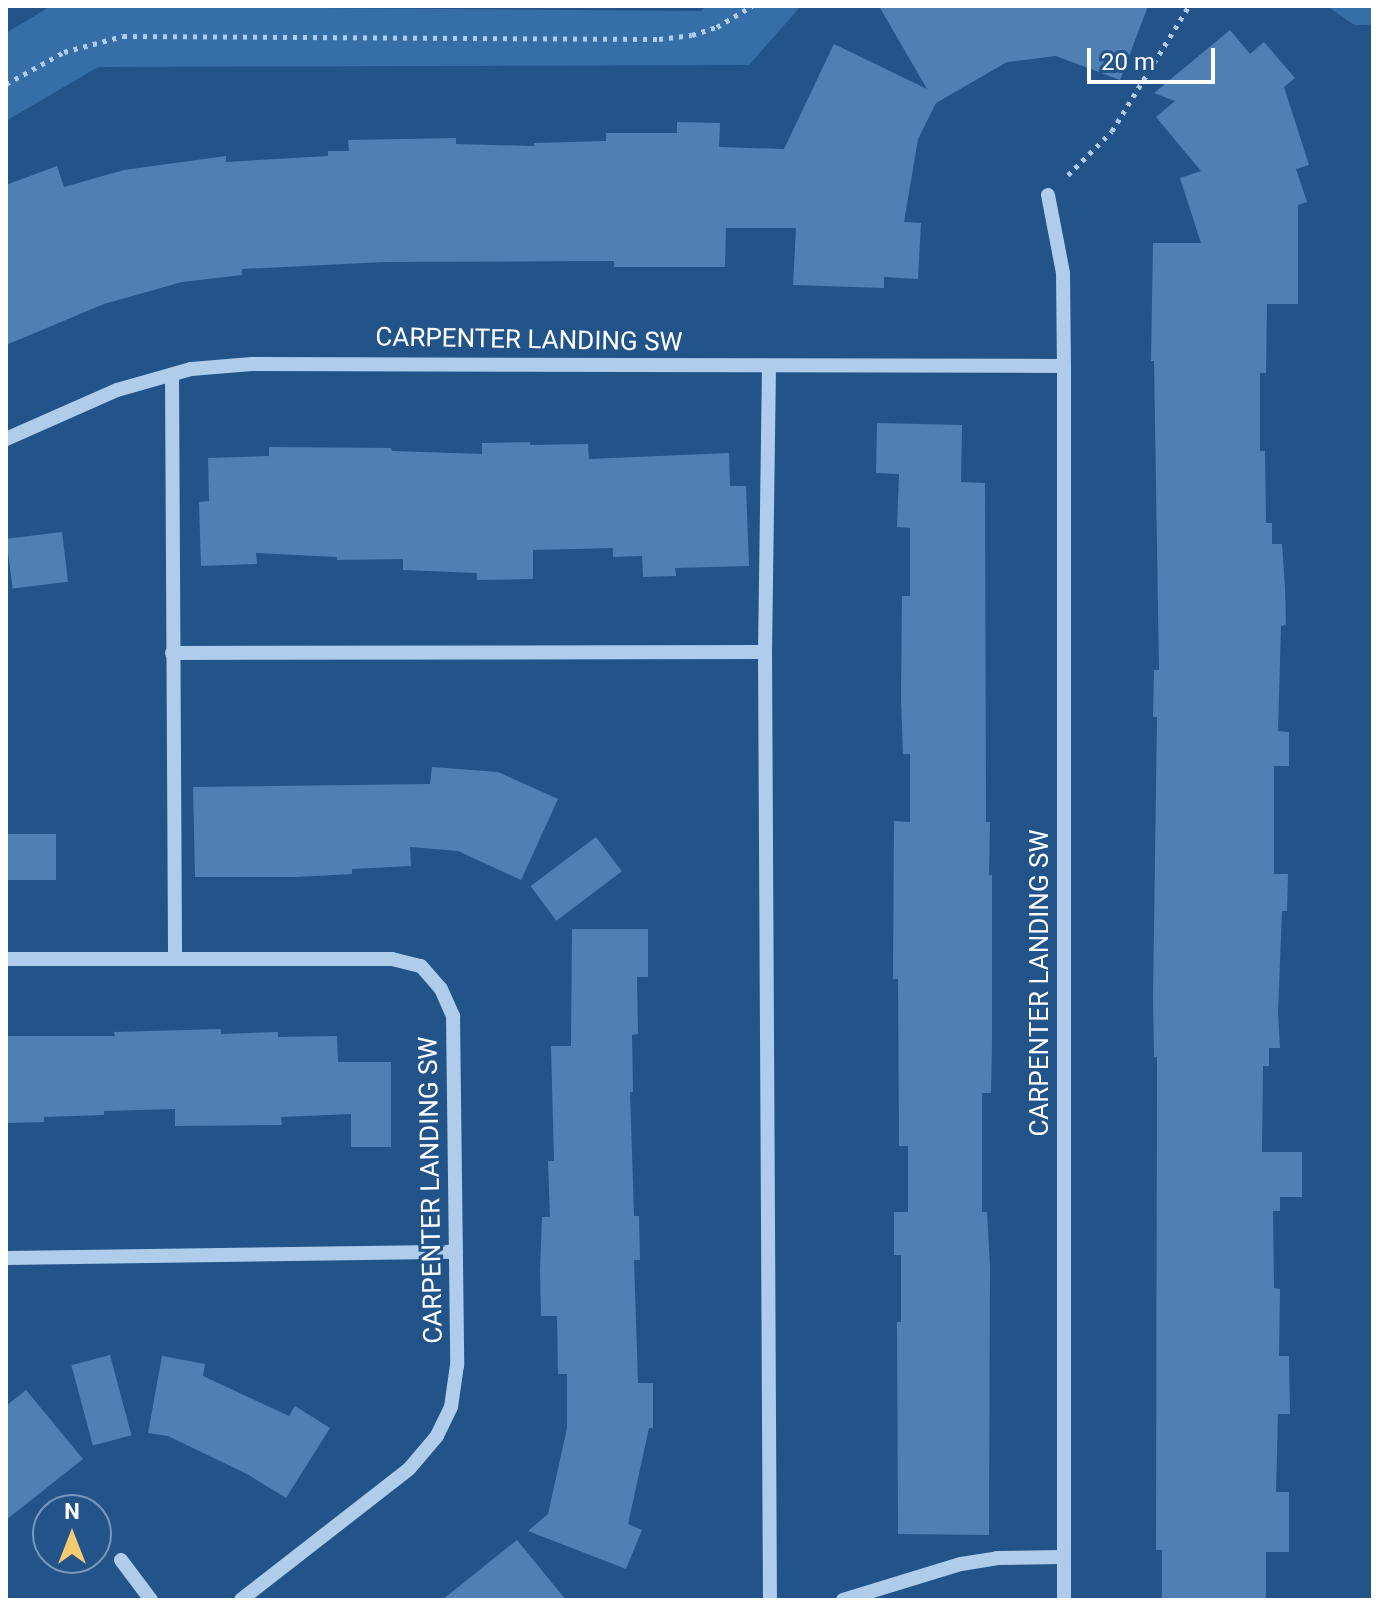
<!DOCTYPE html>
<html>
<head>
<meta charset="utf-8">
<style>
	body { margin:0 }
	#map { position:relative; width:1379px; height:1606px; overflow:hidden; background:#22548a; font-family:Roboto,sans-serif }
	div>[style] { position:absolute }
	.green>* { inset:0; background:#366ea7 }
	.building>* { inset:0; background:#4f80b3; transform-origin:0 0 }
	.path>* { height:5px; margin-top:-2.5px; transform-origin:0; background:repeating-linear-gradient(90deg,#afccea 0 4px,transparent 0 10px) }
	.minor>* { height:14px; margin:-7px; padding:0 7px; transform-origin:7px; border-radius:7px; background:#afccea }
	span { translate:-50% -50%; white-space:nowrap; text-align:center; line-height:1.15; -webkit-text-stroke:6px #22548a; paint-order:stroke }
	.street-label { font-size:26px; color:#fff }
	.frame { position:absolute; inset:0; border:8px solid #fff; pointer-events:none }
	.north { position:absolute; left:32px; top:1494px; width:80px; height:80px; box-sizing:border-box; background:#22548a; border:2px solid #7a98b9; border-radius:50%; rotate:0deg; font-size:22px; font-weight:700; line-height:32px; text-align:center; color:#fff }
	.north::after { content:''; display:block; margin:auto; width:28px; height:36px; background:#f6ca71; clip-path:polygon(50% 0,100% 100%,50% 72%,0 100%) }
	.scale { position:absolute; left:1087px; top:48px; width:128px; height:36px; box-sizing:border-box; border:4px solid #fff; border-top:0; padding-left:10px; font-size:24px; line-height:28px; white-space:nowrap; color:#fff; -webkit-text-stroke:6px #22548a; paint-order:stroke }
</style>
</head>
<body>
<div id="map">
	<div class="green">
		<div style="clip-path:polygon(51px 6px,701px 11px,706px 6px,801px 6px,749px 65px,98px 67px,6px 121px,6px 33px)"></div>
		<div style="clip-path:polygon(1327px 6px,1373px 6px,1373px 25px,1354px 25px)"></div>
	</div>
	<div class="building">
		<div style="clip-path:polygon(879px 6px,1148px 6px,1120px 80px,1056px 56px,1007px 62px,936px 103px,918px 139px,904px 222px,921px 223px,918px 279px,884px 277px,884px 288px,793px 285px,796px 228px,726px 228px,725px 267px,614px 267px,614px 261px,384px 262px,242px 269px,242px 275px,182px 282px,104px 304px,6px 345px,6px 185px,57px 166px,64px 187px,124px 170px,226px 156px,226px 162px,328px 156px,328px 151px,349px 151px,348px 140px,456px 138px,456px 144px,534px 146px,534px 143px,606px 141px,606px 133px,677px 133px,677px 122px,720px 123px,719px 147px,784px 149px,834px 44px,927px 89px)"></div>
		<div style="clip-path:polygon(1230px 30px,1250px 54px,1264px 42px,1295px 78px,1284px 87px,1309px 165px,1296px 169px,1307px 202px,1298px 205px,1298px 304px,1267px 304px,1266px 373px,1260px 373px,1260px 451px,1265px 451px,1266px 523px,1272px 523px,1272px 544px,1282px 544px,1285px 587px,1286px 625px,1281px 626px,1278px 731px,1289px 732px,1289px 766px,1274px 766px,1274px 874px,1288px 874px,1287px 911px,1282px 911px,1278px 1013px,1280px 1048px,1269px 1048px,1269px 1066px,1263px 1066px,1262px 1152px,1302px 1152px,1302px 1197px,1280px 1197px,1280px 1211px,1273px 1211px,1274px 1288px,1280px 1289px,1279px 1356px,1289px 1356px,1290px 1414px,1278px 1414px,1276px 1492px,1289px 1492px,1289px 1552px,1266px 1552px,1266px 1600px,1162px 1600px,1162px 1550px,1156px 1550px,1157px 1057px,1154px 1057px,1153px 998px,1157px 717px,1153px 717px,1154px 670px,1159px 670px,1154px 361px,1151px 361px,1153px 243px,1201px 243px,1180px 178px,1201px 171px,1156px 117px,1175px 101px,1154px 93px)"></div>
		<div style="clip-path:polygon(877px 423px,962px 425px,961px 482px,985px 483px,986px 822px,990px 822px,989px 875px,992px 875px,992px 1042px,991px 1093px,982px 1093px,982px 1212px,987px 1212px,990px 1266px,989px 1535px,898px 1534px,897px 1322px,901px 1322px,901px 1255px,894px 1255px,894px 1212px,908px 1212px,908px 1146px,899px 1146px,898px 979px,893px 979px,894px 821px,910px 822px,910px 754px,903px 754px,901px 699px,902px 596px,910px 596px,910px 528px,897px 527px,899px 474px,876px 473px)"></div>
		<div style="clip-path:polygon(530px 442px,530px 445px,588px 444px,589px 459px,729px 453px,730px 486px,746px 486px,749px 566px,675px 568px,676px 576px,643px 577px,642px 556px,613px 557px,613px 548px,533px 550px,533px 579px,477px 580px,477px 573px,403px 570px,403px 559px,337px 560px,337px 557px,256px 553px,257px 564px,201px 566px,199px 502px,209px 501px,208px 458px,269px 456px,269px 447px,391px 448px,392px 451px,482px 454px,482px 443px)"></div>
		<div style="left:62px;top:532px;width:50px;height:56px;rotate:83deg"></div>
		<div style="clip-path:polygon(432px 767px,498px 772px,558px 799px,521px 880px,458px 851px,410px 847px,411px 866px,352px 869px,352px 874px,296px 877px,195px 877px,193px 787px,430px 784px)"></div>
		<div style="left:6px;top:834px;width:50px;height:46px"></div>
		<div style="left:596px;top:837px;width:43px;height:82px;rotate:53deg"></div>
		<div style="clip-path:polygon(572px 929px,648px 929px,648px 977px,637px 977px,638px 1034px,632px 1035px,633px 1092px,630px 1092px,634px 1216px,639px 1216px,640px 1260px,634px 1260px,638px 1383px,653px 1383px,653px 1428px,649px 1428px,628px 1524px,642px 1530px,626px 1569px,528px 1531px,548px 1514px,567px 1428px,567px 1374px,558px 1374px,557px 1316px,541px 1316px,540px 1271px,542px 1217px,550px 1217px,548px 1161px,554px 1161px,551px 1046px,571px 1046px)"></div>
		<div style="clip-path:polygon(221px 1029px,221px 1034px,278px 1032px,278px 1037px,337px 1036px,338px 1062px,391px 1062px,391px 1147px,351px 1147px,351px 1114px,281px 1117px,282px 1125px,175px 1126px,175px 1109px,104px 1111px,104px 1115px,44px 1117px,44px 1122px,6px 1123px,6px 1036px,115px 1036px,114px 1032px)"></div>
		<div style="left:110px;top:1355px;width:83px;height:40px;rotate:75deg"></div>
		<div style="clip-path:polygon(162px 1356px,205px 1364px,203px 1376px,289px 1416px,295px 1406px,330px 1428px,286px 1498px,247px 1474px,168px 1436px,148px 1433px)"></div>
		<div style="clip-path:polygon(26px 1390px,83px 1459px,6px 1520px,6px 1406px)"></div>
		<div style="clip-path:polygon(517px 1540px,566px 1600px,442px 1600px)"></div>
	</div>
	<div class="path">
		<div style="left:6px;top:84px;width:66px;rotate:-28.9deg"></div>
		<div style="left:64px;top:52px;width:61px;rotate:-15.2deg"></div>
		<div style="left:123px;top:36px;width:536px;rotate:0.32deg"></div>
		<div style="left:659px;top:39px;width:33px;rotate:-7deg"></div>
		<div style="left:692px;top:35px;width:26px;rotate:-18deg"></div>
		<div style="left:717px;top:27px;width:41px;rotate:-31deg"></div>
		<div style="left:1068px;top:175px;width:62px;rotate:-45deg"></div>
		<div style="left:1112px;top:131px;width:147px;rotate:-58.4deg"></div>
	</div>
	<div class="minor">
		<div style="left:1048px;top:195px;width:79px;rotate:79.1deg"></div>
		<div style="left:1063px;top:273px;width:93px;rotate:89.4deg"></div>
		<div style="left:769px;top:366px;width:286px;rotate:90.8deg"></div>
		<div style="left:765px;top:652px;width:948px;rotate:89.7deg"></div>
		<div style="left:172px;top:375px;width:582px;rotate:89.7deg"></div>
		<div style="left:6px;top:439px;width:121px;rotate:-23.8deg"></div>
		<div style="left:117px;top:390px;width:77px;rotate:-15.8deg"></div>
		<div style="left:191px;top:369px;width:61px;rotate:-4.7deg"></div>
		<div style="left:252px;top:364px;width:812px;rotate:0.14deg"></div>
		<div style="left:1064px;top:366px;width:1234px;rotate:90deg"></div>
		<div style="left:172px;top:653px;width:593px;rotate:-0.1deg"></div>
		<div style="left:6px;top:959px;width:386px"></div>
		<div style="left:392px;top:959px;width:30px;rotate:14deg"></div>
		<div style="left:421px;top:966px;width:30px;rotate:49deg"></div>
		<div style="left:441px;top:989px;width:30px;rotate:66deg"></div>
		<div style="left:453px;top:1016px;width:349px;rotate:89.3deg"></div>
		<div style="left:457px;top:1365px;width:42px;rotate:98.1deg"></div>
		<div style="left:451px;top:1407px;width:32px;rotate:116deg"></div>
		<div style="left:437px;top:1436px;width:43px;rotate:130.3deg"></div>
		<div style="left:409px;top:1469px;width:213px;rotate:142.1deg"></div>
		<div style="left:6px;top:1258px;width:450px;rotate:-0.8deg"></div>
		<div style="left:121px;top:1560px;width:50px;rotate:53.1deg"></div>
		<div style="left:843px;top:1600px;width:123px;rotate:-17deg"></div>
		<div style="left:961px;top:1564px;width:36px;rotate:-9deg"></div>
		<div style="left:997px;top:1558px;width:66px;rotate:-0.9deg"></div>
	</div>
	<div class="street-label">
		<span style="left:529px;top:340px;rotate:1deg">CARPENTER LANDING SW</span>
		<span style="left:1040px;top:983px;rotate:-90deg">CARPENTER LANDING SW</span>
		<span style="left:431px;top:1190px;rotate:-91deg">CARPENTER LANDING SW</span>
	</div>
	<div class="frame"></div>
	<div class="north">N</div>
	<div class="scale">20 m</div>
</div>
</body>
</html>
